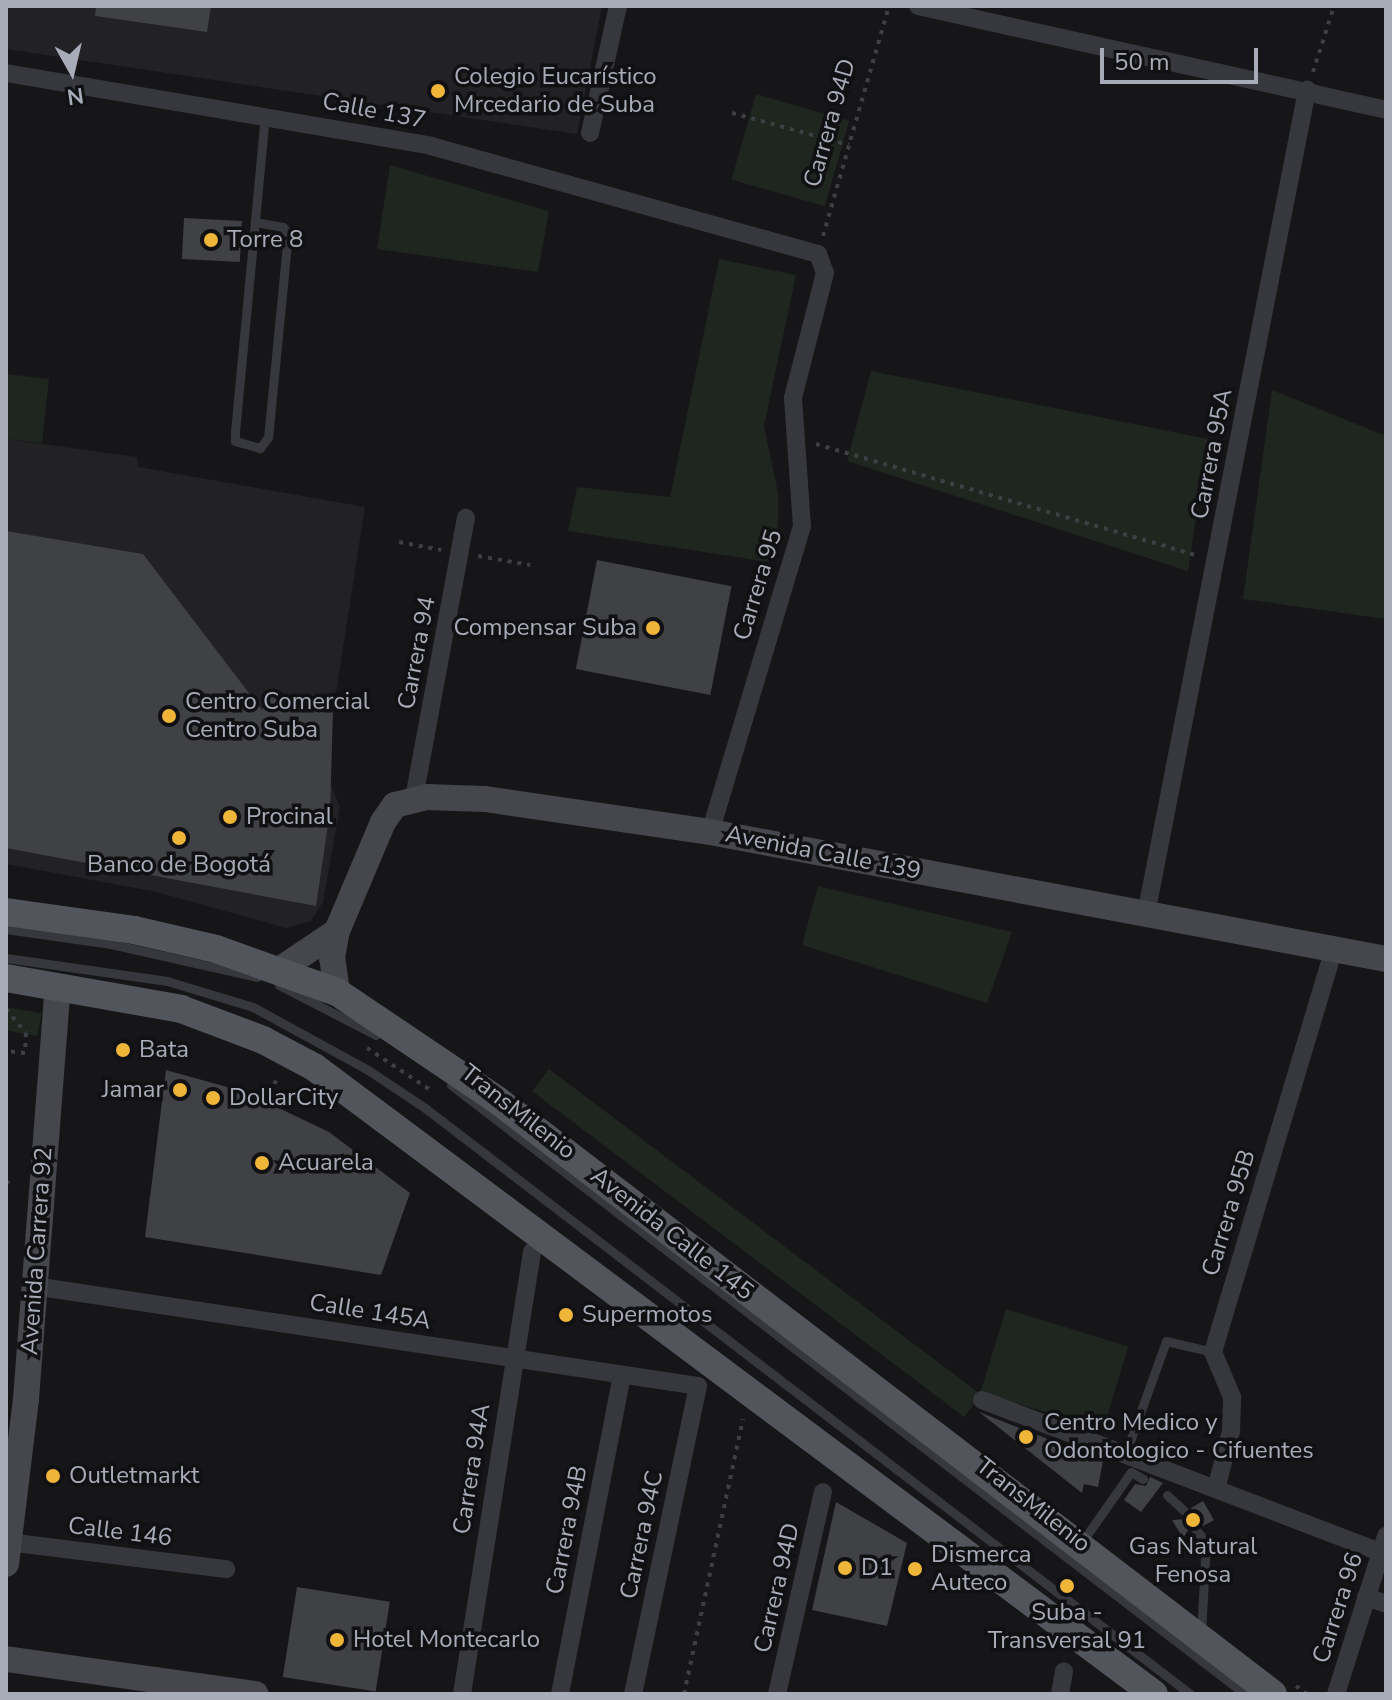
<!DOCTYPE html>
<html>
<head>
<meta charset="utf-8">
<style>
	body { margin:0 }
	#map { position:relative; width:1392px; height:1700px; overflow:hidden; background:#161618; font-family:"Nunito Sans",sans-serif }
	div>[style] { position:absolute }
	.built>* { inset:0; background:#222225 }
	.green>* { inset:0; background:#1e261f; transform-origin:0 0 }
	.building>* { inset:0; background:#404145; transform-origin:0 0 }
	.path>* { height:4px; margin-top:-2px; transform-origin:0; background:repeating-linear-gradient(90deg,#3d3f44 0 4px,transparent 0 10px) }
	.lane>* { height:9px; margin:-4.5px; padding:0 4.5px; transform-origin:4.5px; border-radius:4.5px; background:#37383d }
	.street>* { height:18px; margin:-9px; padding:0 9px; transform-origin:9px; border-radius:9px; background:#37383d }
	.secondary>* { height:26px; margin:-13px; padding:0 13px; transform-origin:13px; border-radius:13px; background:#45474d }
	.primary>* { height:28px; margin:-14px; padding:0 14px; transform-origin:14px; border-radius:14px; background:#53555c }
	.dots>* { width:22px; height:22px; translate:-50% -50%; box-sizing:border-box; border:4px solid #111113; border-radius:50% }
	span { translate:-50% -50%; white-space:nowrap; text-align:center; line-height:1.15; -webkit-text-stroke:7px #111113; paint-order:stroke }
	.poi-label { font-size:24px; color:#a8acb8 }
	.left { translate:0 -50%; text-align:left }
	.right { translate:-100% -50%; text-align:right }
	.street-label { font-size:24px; color:#a8acb8 }
	.frame { position:absolute; inset:0; border:8px solid #a8acb8; pointer-events:none }
	.north { position:absolute; left:32px; top:32px; width:80px; height:80px; -webkit-text-stroke:6px #111113; paint-order:stroke; rotate:172deg; font-size:22px; font-weight:700; line-height:32px; text-align:center; color:#a8acb8 }
	.north::after { content:''; display:block; margin:auto; width:28px; height:36px; background:#a8acb8; clip-path:polygon(50% 0,100% 100%,50% 72%,0 100%) }
	.scale { position:absolute; left:1100px; top:48px; width:158px; height:36px; box-sizing:border-box; border:4px solid #a8acb8; border-top:0; padding-left:10px; font-size:24px; line-height:28px; white-space:nowrap; color:#a8acb8; -webkit-text-stroke:6px #111113; paint-order:stroke }
</style>
</head>
<body>
<div id="map">
	<div class="built">
		<div style="clip-path:polygon(6px 6px,602px 6px,577px 134px,6px 49px)"></div>
		<div style="clip-path:polygon(6px 439px,137px 457px,138px 467px,365px 507px,333px 712px,327px 775px,340px 807px,323px 902px,311px 921px,286px 928px,157px 892px,6px 864px)"></div>
	</div>
	<div class="green">
		<div style="left:756px;top:94px;width:97px;height:89px;rotate:16deg"></div>
		<div style="clip-path:polygon(390px 165px,549px 211px,538px 272px,377px 249px)"></div>
		<div style="clip-path:polygon(719px 259px,796px 275px,764px 426px,778px 493px,778px 525px,769px 562px,568px 531px,577px 487px,670px 497px)"></div>
		<div style="clip-path:polygon(871px 371px,1208px 439px,1188px 571px,847px 461px)"></div>
		<div style="clip-path:polygon(6px 374px,49px 379px,42px 443px,6px 439px)"></div>
		<div style="clip-path:polygon(1272px 390px,1386px 436px,1386px 619px,1243px 599px)"></div>
		<div style="clip-path:polygon(818px 886px,1012px 932px,987px 1003px,802px 945px)"></div>
		<div style="left:6px;top:1007px;width:36px;height:23px;rotate:10deg"></div>
		<div style="left:549px;top:1069px;width:541px;height:28px;rotate:37deg"></div>
		<div style="left:1006px;top:1309px;width:128px;height:87px;rotate:17deg"></div>
	</div>
	<div class="building">
		<div style="clip-path:polygon(96px 6px,211px 6px,207px 32px,95px 16px)"></div>
		<div style="left:184px;top:218px;width:58px;height:41px;rotate:3deg"></div>
		<div style="clip-path:polygon(6px 531px,143px 554px,262px 710px,272px 696px,313px 702px,333px 712px,330px 811px,316px 906px,6px 848px)"></div>
		<div style="left:597px;top:560px;width:137px;height:111px;rotate:11deg"></div>
		<div style="clip-path:polygon(166px 1070px,245px 1092px,329px 1132px,410px 1193px,381px 1275px,145px 1237px)"></div>
		<div style="clip-path:polygon(979px 1412px,1103px 1461px,1098px 1487px,1084px 1484px,1082px 1493px)"></div>
		<div style="clip-path:polygon(1150px 1477px,1163px 1483px,1141px 1512px,1124px 1500px,1135px 1484px,1146px 1486px)"></div>
		<div style="clip-path:polygon(1203px 1501px,1214px 1520px,1203px 1526px,1192px 1524px,1183px 1538px,1172px 1520px,1188px 1519px,1191px 1508px)"></div>
		<div style="clip-path:polygon(836px 1502px,907px 1543px,887px 1626px,812px 1610px)"></div>
		<div style="left:297px;top:1587px;width:94px;height:91px;rotate:9deg"></div>
	</div>
	<div class="path">
		<div style="left:1313px;top:72px;width:69px;rotate:-72.3deg"></div>
		<div style="left:732px;top:113px;width:121px;rotate:15.3deg"></div>
		<div style="left:823px;top:236px;width:239px;rotate:-74deg"></div>
		<div style="left:816px;top:444px;width:399px;rotate:16.3deg"></div>
		<div style="left:399px;top:542px;width:43px;rotate:10.8deg"></div>
		<div style="left:478px;top:556px;width:53px;rotate:9.8deg"></div>
		<div style="left:6px;top:1009px;width:31px;rotate:50deg"></div>
		<div style="left:26px;top:1033px;width:20px;rotate:93deg"></div>
		<div style="left:25px;top:1053px;width:19px;rotate:-174deg"></div>
		<div style="left:367px;top:1048px;width:78px;rotate:33.5deg"></div>
		<div style="left:268px;top:1103px;width:28px;rotate:-71deg"></div>
		<div style="left:6px;top:1181px;width:10px;rotate:37deg"></div>
		<div style="left:1296px;top:1686px;width:14px;rotate:36deg"></div>
		<div style="left:684px;top:1694px;width:281px;rotate:-77.9deg"></div>
	</div>
	<div class="lane">
		<div style="left:255px;top:222px;width:28px;rotate:10deg"></div>
		<div style="left:283px;top:227px;width:9px;rotate:54deg"></div>
		<div style="left:288px;top:234px;width:204px;rotate:95.6deg"></div>
		<div style="left:268px;top:437px;width:14px;rotate:126deg"></div>
		<div style="left:260px;top:448px;width:26px;rotate:-164deg"></div>
		<div style="left:235px;top:441px;width:9px;rotate:-90deg"></div>
		<div style="left:235px;top:432px;width:316px;rotate:-84.6deg"></div>
		<div style="left:6px;top:929px;width:106px;rotate:8.1deg"></div>
		<div style="left:111px;top:944px;width:150px;rotate:12.7deg"></div>
		<div style="left:6px;top:958px;width:163px;rotate:8.1deg"></div>
		<div style="left:167px;top:981px;width:90px;rotate:16.8deg"></div>
		<div style="left:253px;top:1007px;width:131px;rotate:28.7deg"></div>
		<div style="left:368px;top:1070px;width:69px;rotate:33.7deg"></div>
		<div style="left:425px;top:1108px;width:964px;rotate:37.45deg"></div>
		<div style="left:279px;top:985px;width:109px;rotate:27.3deg"></div>
		<div style="left:451px;top:1085px;width:1001px;rotate:37.49deg"></div>
		<div style="left:1125px;top:1455px;width:121px;rotate:-70.2deg"></div>
		<div style="left:1166px;top:1341px;width:48px;rotate:13.2deg"></div>
		<div style="left:1167px;top:1495px;width:25px;rotate:43deg"></div>
		<div style="left:1196px;top:1530px;width:16px;rotate:50deg"></div>
		<div style="left:1206px;top:1542px;width:93px;rotate:93.1deg"></div>
		<div style="left:1082px;top:1542px;width:85px;rotate:-55deg"></div>
		<div style="left:1131px;top:1472px;width:14px;rotate:30deg"></div>
	</div>
	<div class="street">
		<div style="left:918px;top:6px;width:479px;rotate:12.5deg"></div>
		<div style="left:6px;top:73px;width:431px;rotate:9.7deg"></div>
		<div style="left:431px;top:146px;width:402px;rotate:15.6deg"></div>
		<div style="left:818px;top:254px;width:20px;rotate:70deg"></div>
		<div style="left:825px;top:273px;width:129px;rotate:104.4deg"></div>
		<div style="left:793px;top:398px;width:128px;rotate:86deg"></div>
		<div style="left:802px;top:526px;width:320px;rotate:106.7deg"></div>
		<div style="left:590px;top:133px;width:130px;rotate:-77.6deg"></div>
		<div style="left:414px;top:798px;width:285px;rotate:-79.5deg"></div>
		<div style="left:1146px;top:914px;width:840px;rotate:-78.94deg"></div>
		<div style="left:34px;top:1286px;width:671px;rotate:8.56deg"></div>
		<div style="left:698px;top:1386px;width:315px;rotate:101.9deg"></div>
		<div style="left:982px;top:1400px;width:427px;rotate:20.9deg"></div>
		<div style="left:1216px;top:1489px;width:60px;rotate:-75.5deg"></div>
		<div style="left:1231px;top:1431px;width:34px;rotate:-88deg"></div>
		<div style="left:1232px;top:1397px;width:49px;rotate:-112.9deg"></div>
		<div style="left:1213px;top:1352px;width:419px;rotate:-73.3deg"></div>
		<div style="left:8px;top:1542px;width:220px;rotate:7.1deg"></div>
		<div style="left:1366px;top:1597px;width:21px;rotate:19deg"></div>
		<div style="left:462px;top:1694px;width:448px;rotate:-81deg"></div>
		<div style="left:560px;top:1694px;width:325px;rotate:-79deg"></div>
		<div style="left:777px;top:1694px;width:207px;rotate:-77.2deg"></div>
		<div style="left:1060px;top:1694px;width:23px;rotate:-80deg"></div>
		<div style="left:1336px;top:1694px;width:166px;rotate:-72.4deg"></div>
	</div>
	<div class="secondary">
		<div style="left:282px;top:968px;width:66px;rotate:-33.9deg"></div>
		<div style="left:337px;top:992px;width:34px;rotate:-98deg"></div>
		<div style="left:332px;top:958px;width:27px;rotate:-80deg"></div>
		<div style="left:337px;top:931px;width:118px;rotate:-67.1deg"></div>
		<div style="left:383px;top:822px;width:21px;rotate:-55deg"></div>
		<div style="left:395px;top:805px;width:32px;rotate:-14deg"></div>
		<div style="left:426px;top:797px;width:59px;rotate:1.9deg"></div>
		<div style="left:485px;top:799px;width:227px;rotate:8.3deg"></div>
		<div style="left:710px;top:832px;width:688px;rotate:10.64deg"></div>
		<div style="left:6px;top:1564px;width:166px;rotate:-83.1deg"></div>
		<div style="left:26px;top:1399px;width:414px;rotate:-85.6deg"></div>
		<div style="left:6px;top:1659px;width:252px;rotate:8deg"></div>
	</div>
	<div class="primary">
		<div style="left:6px;top:912px;width:129px;rotate:8deg"></div>
		<div style="left:134px;top:930px;width:84px;rotate:13deg"></div>
		<div style="left:216px;top:949px;width:128px;rotate:19.6deg"></div>
		<div style="left:337px;top:992px;width:193px;rotate:34deg"></div>
		<div style="left:497px;top:1100px;width:977px;rotate:37.43deg"></div>
		<div style="left:6px;top:978px;width:178px;rotate:10deg"></div>
		<div style="left:181px;top:1009px;width:88px;rotate:20.7deg"></div>
		<div style="left:263px;top:1040px;width:58px;rotate:27.9deg"></div>
		<div style="left:314px;top:1067px;width:1048px;rotate:36.74deg"></div>
	</div>
	<div class="dots">
		<div style="left:438px;top:91px;background:#eeb538"></div>
		<div style="left:211px;top:240px;background:#eeb538"></div>
		<div style="left:653px;top:628px;background:#eeb538"></div>
		<div style="left:169px;top:716px;background:#eeb538"></div>
		<div style="left:230px;top:817px;background:#eeb538"></div>
		<div style="left:179px;top:838px;background:#eeb538"></div>
		<div style="left:123px;top:1050px;background:#eeb538"></div>
		<div style="left:180px;top:1090px;background:#eeb538"></div>
		<div style="left:213px;top:1098px;background:#eeb538"></div>
		<div style="left:262px;top:1163px;background:#eeb538"></div>
		<div style="left:566px;top:1315px;background:#eeb538"></div>
		<div style="left:1026px;top:1437px;background:#eeb538"></div>
		<div style="left:53px;top:1476px;background:#eeb538"></div>
		<div style="left:1193px;top:1520px;background:#eeb538"></div>
		<div style="left:845px;top:1568px;background:#eeb538"></div>
		<div style="left:915px;top:1569px;background:#eeb538"></div>
		<div style="left:1067px;top:1586px;background:#eeb538"></div>
		<div style="left:337px;top:1640px;background:#eeb538"></div>
	</div>
	<div class="poi-label">
		<span class="left" style="left:454px;top:91px">Colegio Eucarístico<br>Mrcedario de Suba</span>
		<span class="left" style="left:227px;top:240px">Torre 8</span>
		<span class="right" style="left:637px;top:628px">Compensar Suba</span>
		<span class="left" style="left:185px;top:716px">Centro Comercial<br>Centro Suba</span>
		<span class="left" style="left:246px;top:817px">Procinal</span>
		<span style="left:179px;top:865px">Banco de Bogotá</span>
		<span class="left" style="left:139px;top:1050px">Bata</span>
		<span class="right" style="left:164px;top:1090px">Jamar</span>
		<span class="left" style="left:229px;top:1098px">DollarCity</span>
		<span class="left" style="left:278px;top:1163px">Acuarela</span>
		<span class="left" style="left:582px;top:1315px">Supermotos</span>
		<span class="left" style="left:1044px;top:1437px">Centro Medico y<br>Odontologico - Cifuentes</span>
		<span class="left" style="left:69px;top:1476px">Outletmarkt</span>
		<span style="left:1193px;top:1561px">Gas Natural<br>Fenosa</span>
		<span class="left" style="left:931px;top:1569px">Dismerca<br>Auteco</span>
		<span class="left" style="left:861px;top:1568px">D1</span>
		<span style="left:1067px;top:1627px">Suba -<br>Transversal 91</span>
		<span class="left" style="left:353px;top:1640px">Hotel Montecarlo</span>
	</div>
	<div class="street-label">
		<span style="left:374px;top:111px;rotate:11deg">Calle 137</span>
		<span style="left:830px;top:123px;rotate:-74deg">Carrera 94D</span>
		<span style="left:1212px;top:454px;rotate:-79deg">Carrera 95A</span>
		<span style="left:758px;top:585px;rotate:-73deg">Carrera 95</span>
		<span style="left:417px;top:653px;rotate:-79deg">Carrera 94</span>
		<span style="left:823px;top:853px;rotate:11deg">Avenida Calle 139</span>
		<span style="left:518px;top:1112px;rotate:38deg">TransMilenio</span>
		<span style="left:1229px;top:1213px;rotate:-73deg">Carrera 95B</span>
		<span style="left:672px;top:1234px;rotate:38deg">Avenida Calle 145</span>
		<span style="left:37px;top:1251px;rotate:-86deg">Avenida Carrera 92</span>
		<span style="left:370px;top:1312px;rotate:9deg">Calle 145A</span>
		<span style="left:472px;top:1469px;rotate:-81deg">Carrera 94A</span>
		<span style="left:1033px;top:1505px;rotate:38deg">TransMilenio</span>
		<span style="left:567px;top:1530px;rotate:-79deg">Carrera 94B</span>
		<span style="left:120px;top:1532px;rotate:7deg">Calle 146</span>
		<span style="left:642px;top:1535px;rotate:-78deg">Carrera 94C</span>
		<span style="left:777px;top:1588px;rotate:-77deg">Carrera 94D</span>
		<span style="left:1338px;top:1608px;rotate:-72deg">Carrera 96</span>
	</div>
	<div class="frame"></div>
	<div class="north">N</div>
	<div class="scale">50 m</div>
</div>
</body>
</html>
